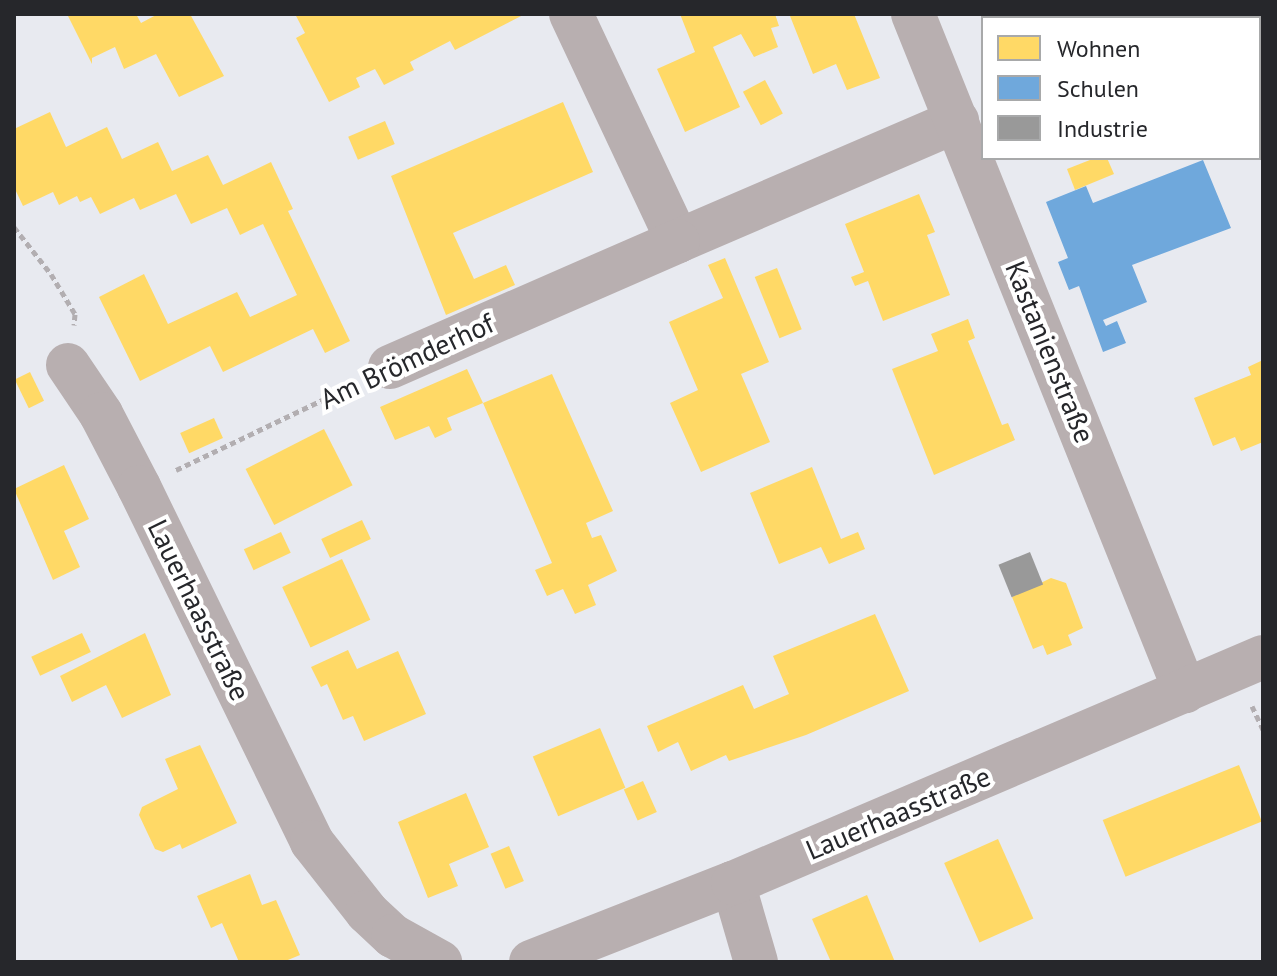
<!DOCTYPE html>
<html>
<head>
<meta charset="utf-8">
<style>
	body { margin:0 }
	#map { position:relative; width:1277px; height:976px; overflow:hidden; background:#e8eaf0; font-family:"PT Sans",sans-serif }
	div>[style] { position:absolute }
	.homes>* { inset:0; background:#ffd966; transform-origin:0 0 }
	.schools>* { inset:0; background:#6fa8dc }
	.industry>* { inset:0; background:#999; transform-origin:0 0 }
	.path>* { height:5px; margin-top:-2.5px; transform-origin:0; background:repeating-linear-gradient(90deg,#b2aeb1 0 6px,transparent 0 10px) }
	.street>* { height:44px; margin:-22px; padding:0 22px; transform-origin:22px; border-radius:22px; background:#b8afb0 }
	span { translate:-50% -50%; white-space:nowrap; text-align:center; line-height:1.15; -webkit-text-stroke:8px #fff; paint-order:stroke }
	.street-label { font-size:28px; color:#26272b }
	.frame { position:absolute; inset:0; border:16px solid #26272b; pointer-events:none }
	.legend { position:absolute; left:981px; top:16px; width:280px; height:144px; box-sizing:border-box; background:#fff; border:2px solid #a8a9aa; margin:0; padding:10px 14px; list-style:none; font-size:24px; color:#26272b }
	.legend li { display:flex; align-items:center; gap:16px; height:40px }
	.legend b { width:40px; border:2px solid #a8a9aa }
</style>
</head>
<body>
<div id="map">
	<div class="homes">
		<div style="clip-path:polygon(136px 14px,141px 23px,158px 14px,190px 14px,224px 76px,179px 97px,156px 54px,124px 69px,115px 47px,92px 58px,92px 64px,68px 16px)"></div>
		<div style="clip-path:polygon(295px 14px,525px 14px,455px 50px,450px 41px,429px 52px,410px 62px,414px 70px,384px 85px,375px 69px,356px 78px,360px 87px,329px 102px,296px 38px,305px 33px)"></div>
		<div style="clip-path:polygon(680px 14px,775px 14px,779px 26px,771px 28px,778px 47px,754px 57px,741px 34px,713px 47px,740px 107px,685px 132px,657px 69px,695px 52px)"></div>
		<div style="clip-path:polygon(854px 14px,880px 78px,847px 90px,836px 64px,813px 74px,790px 16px)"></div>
		<div style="left:1031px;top:14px;width:43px;height:4px"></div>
		<div style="left:765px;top:80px;width:38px;height:25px;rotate:62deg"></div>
		<div style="clip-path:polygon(563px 102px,593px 172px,453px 233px,474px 279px,506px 265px,515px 285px,446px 315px,391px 176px)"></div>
		<div style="clip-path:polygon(50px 112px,66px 147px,107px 127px,122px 159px,158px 142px,172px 171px,208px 155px,223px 185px,271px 162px,293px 209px,288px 211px,350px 341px,325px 353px,313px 329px,223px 372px,210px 346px,140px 381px,99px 297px,144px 274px,168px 324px,237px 292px,250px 317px,297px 295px,263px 224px,240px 235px,227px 208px,191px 224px,176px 194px,140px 210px,134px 198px,100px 214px,91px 197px,80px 202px,77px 196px,59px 205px,53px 192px,23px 206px,14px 187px,14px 129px)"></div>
		<div style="left:385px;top:121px;width:25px;height:40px;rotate:67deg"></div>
		<div style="clip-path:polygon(1095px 158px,1107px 158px,1114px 174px,1075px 190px,1067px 169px)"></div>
		<div style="clip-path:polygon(919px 194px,935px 232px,927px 235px,950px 295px,883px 321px,868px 281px,855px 286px,851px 277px,864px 272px,845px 224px)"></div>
		<div style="clip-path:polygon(725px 258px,769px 362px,741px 374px,770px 442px,701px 472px,670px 403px,698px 390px,669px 322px,723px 298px,708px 265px)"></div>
		<div style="left:777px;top:268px;width:66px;height:24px;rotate:68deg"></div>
		<div style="clip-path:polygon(968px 319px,975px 338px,968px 341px,1002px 425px,1008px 423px,1015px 440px,934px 475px,892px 369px,938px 351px,931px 334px)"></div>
		<div style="clip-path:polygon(1263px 360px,1263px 442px,1241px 451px,1235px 437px,1213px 446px,1194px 398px,1251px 375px,1248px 367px)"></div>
		<div style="clip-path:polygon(467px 369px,483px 403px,552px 374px,613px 511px,586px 523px,592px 538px,601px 535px,617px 571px,588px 585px,596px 605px,575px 614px,563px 589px,547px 596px,535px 570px,552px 563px,483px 403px,447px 418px,452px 430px,435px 438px,429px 426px,395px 440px,380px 407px)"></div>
		<div style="left:30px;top:372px;width:32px;height:17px;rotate:64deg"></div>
		<div style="left:214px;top:418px;width:22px;height:37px;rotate:66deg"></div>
		<div style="left:324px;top:429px;width:63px;height:88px;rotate:63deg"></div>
		<div style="clip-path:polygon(64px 465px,89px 519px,64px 531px,80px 567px,53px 580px,14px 489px)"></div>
		<div style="clip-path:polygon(812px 467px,841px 539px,858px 532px,865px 549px,829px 564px,821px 547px,779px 564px,750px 493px)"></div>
		<div style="left:362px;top:520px;width:21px;height:45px;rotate:65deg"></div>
		<div style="left:281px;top:532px;width:23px;height:41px;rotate:65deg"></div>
		<div style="left:342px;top:559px;width:67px;height:66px;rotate:65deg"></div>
		<div style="clip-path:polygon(1051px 578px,1066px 583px,1083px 628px,1068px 635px,1072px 645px,1047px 655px,1043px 645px,1033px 649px,1012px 597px)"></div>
		<div style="clip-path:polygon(875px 614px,909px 691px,806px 735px,729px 761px,726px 755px,691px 771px,678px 742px,658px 752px,647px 726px,743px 685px,754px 709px,789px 694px,773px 656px)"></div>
		<div style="left:82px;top:633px;width:21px;height:56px;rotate:65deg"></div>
		<div style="clip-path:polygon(145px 633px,171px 695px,122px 718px,106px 685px,72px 702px,60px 676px)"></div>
		<div style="clip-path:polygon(348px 650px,357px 669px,398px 651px,426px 714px,364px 741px,353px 716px,343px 720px,327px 684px,321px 687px,311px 667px)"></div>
		<div style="left:600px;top:728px;width:65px;height:73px;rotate:67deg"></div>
		<div style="clip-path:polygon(200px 745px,237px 823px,182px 849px,180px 844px,163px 852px,155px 849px,139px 815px,142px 807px,178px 789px,165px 759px)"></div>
		<div style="left:1239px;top:765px;width:61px;height:147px;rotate:68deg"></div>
		<div style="left:643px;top:781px;width:34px;height:21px;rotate:66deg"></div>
		<div style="clip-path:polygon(466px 793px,489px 847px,449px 864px,458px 886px,428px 898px,398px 822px)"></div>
		<div style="left:998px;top:839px;width:87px;height:59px;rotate:66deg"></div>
		<div style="left:509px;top:846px;width:38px;height:20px;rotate:67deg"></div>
		<div style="clip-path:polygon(250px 874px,262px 905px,276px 900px,300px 955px,283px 962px,239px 962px,222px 923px,211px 928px,197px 896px)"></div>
		<div style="clip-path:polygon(867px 895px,895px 962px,831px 962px,812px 919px)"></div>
	</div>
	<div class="schools">
		<div style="clip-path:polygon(1203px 160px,1231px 228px,1132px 265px,1147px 302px,1103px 320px,1106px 326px,1117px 321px,1126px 343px,1103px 352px,1079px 286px,1069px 290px,1058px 262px,1068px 258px,1046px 202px,1086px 186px,1093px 203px)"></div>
	</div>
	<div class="industry">
		<div style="left:1030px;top:552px;width:35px;height:34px;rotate:68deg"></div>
	</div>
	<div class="path">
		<div style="left:14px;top:227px;width:60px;rotate:51.8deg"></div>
		<div style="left:51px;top:274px;width:47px;rotate:59deg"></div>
		<div style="left:75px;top:314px;width:11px;rotate:95deg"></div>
		<div style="left:176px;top:470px;width:194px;rotate:-25.6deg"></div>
		<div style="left:1252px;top:706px;width:26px;rotate:65deg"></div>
	</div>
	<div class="street">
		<div style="left:571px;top:14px;width:251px;rotate:64.8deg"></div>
		<div style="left:678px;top:241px;width:304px;rotate:-23.3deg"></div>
		<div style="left:913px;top:14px;width:730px;rotate:68.11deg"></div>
		<div style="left:68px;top:365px;width:59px;rotate:56deg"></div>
		<div style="left:101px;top:414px;width:82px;rotate:62.5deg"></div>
		<div style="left:139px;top:487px;width:395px;rotate:64deg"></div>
		<div style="left:312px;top:842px;width:89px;rotate:51.8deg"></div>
		<div style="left:367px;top:912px;width:35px;rotate:43deg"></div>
		<div style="left:393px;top:936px;width:54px;rotate:29deg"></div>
		<div style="left:390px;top:367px;width:314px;rotate:-23.6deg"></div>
		<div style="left:733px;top:883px;width:82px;rotate:73.8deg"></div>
		<div style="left:531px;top:962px;width:217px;rotate:-21.4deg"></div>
		<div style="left:733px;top:883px;width:576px;rotate:-23.09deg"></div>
	</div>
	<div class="street-label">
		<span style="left:1050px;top:352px;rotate:68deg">Kastanienstraße</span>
		<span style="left:407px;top:361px;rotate:-25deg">Am Brömderhof</span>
		<span style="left:199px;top:610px;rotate:64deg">Lauerhaasstraße</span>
		<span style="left:898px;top:813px;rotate:-23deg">Lauerhaasstraße</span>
	</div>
	<div class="frame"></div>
	<ul class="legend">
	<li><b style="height:22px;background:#ffd966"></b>Wohnen</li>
	<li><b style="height:22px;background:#6fa8dc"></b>Schulen</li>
	<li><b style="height:22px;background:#999"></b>Industrie</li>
	</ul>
</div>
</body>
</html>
